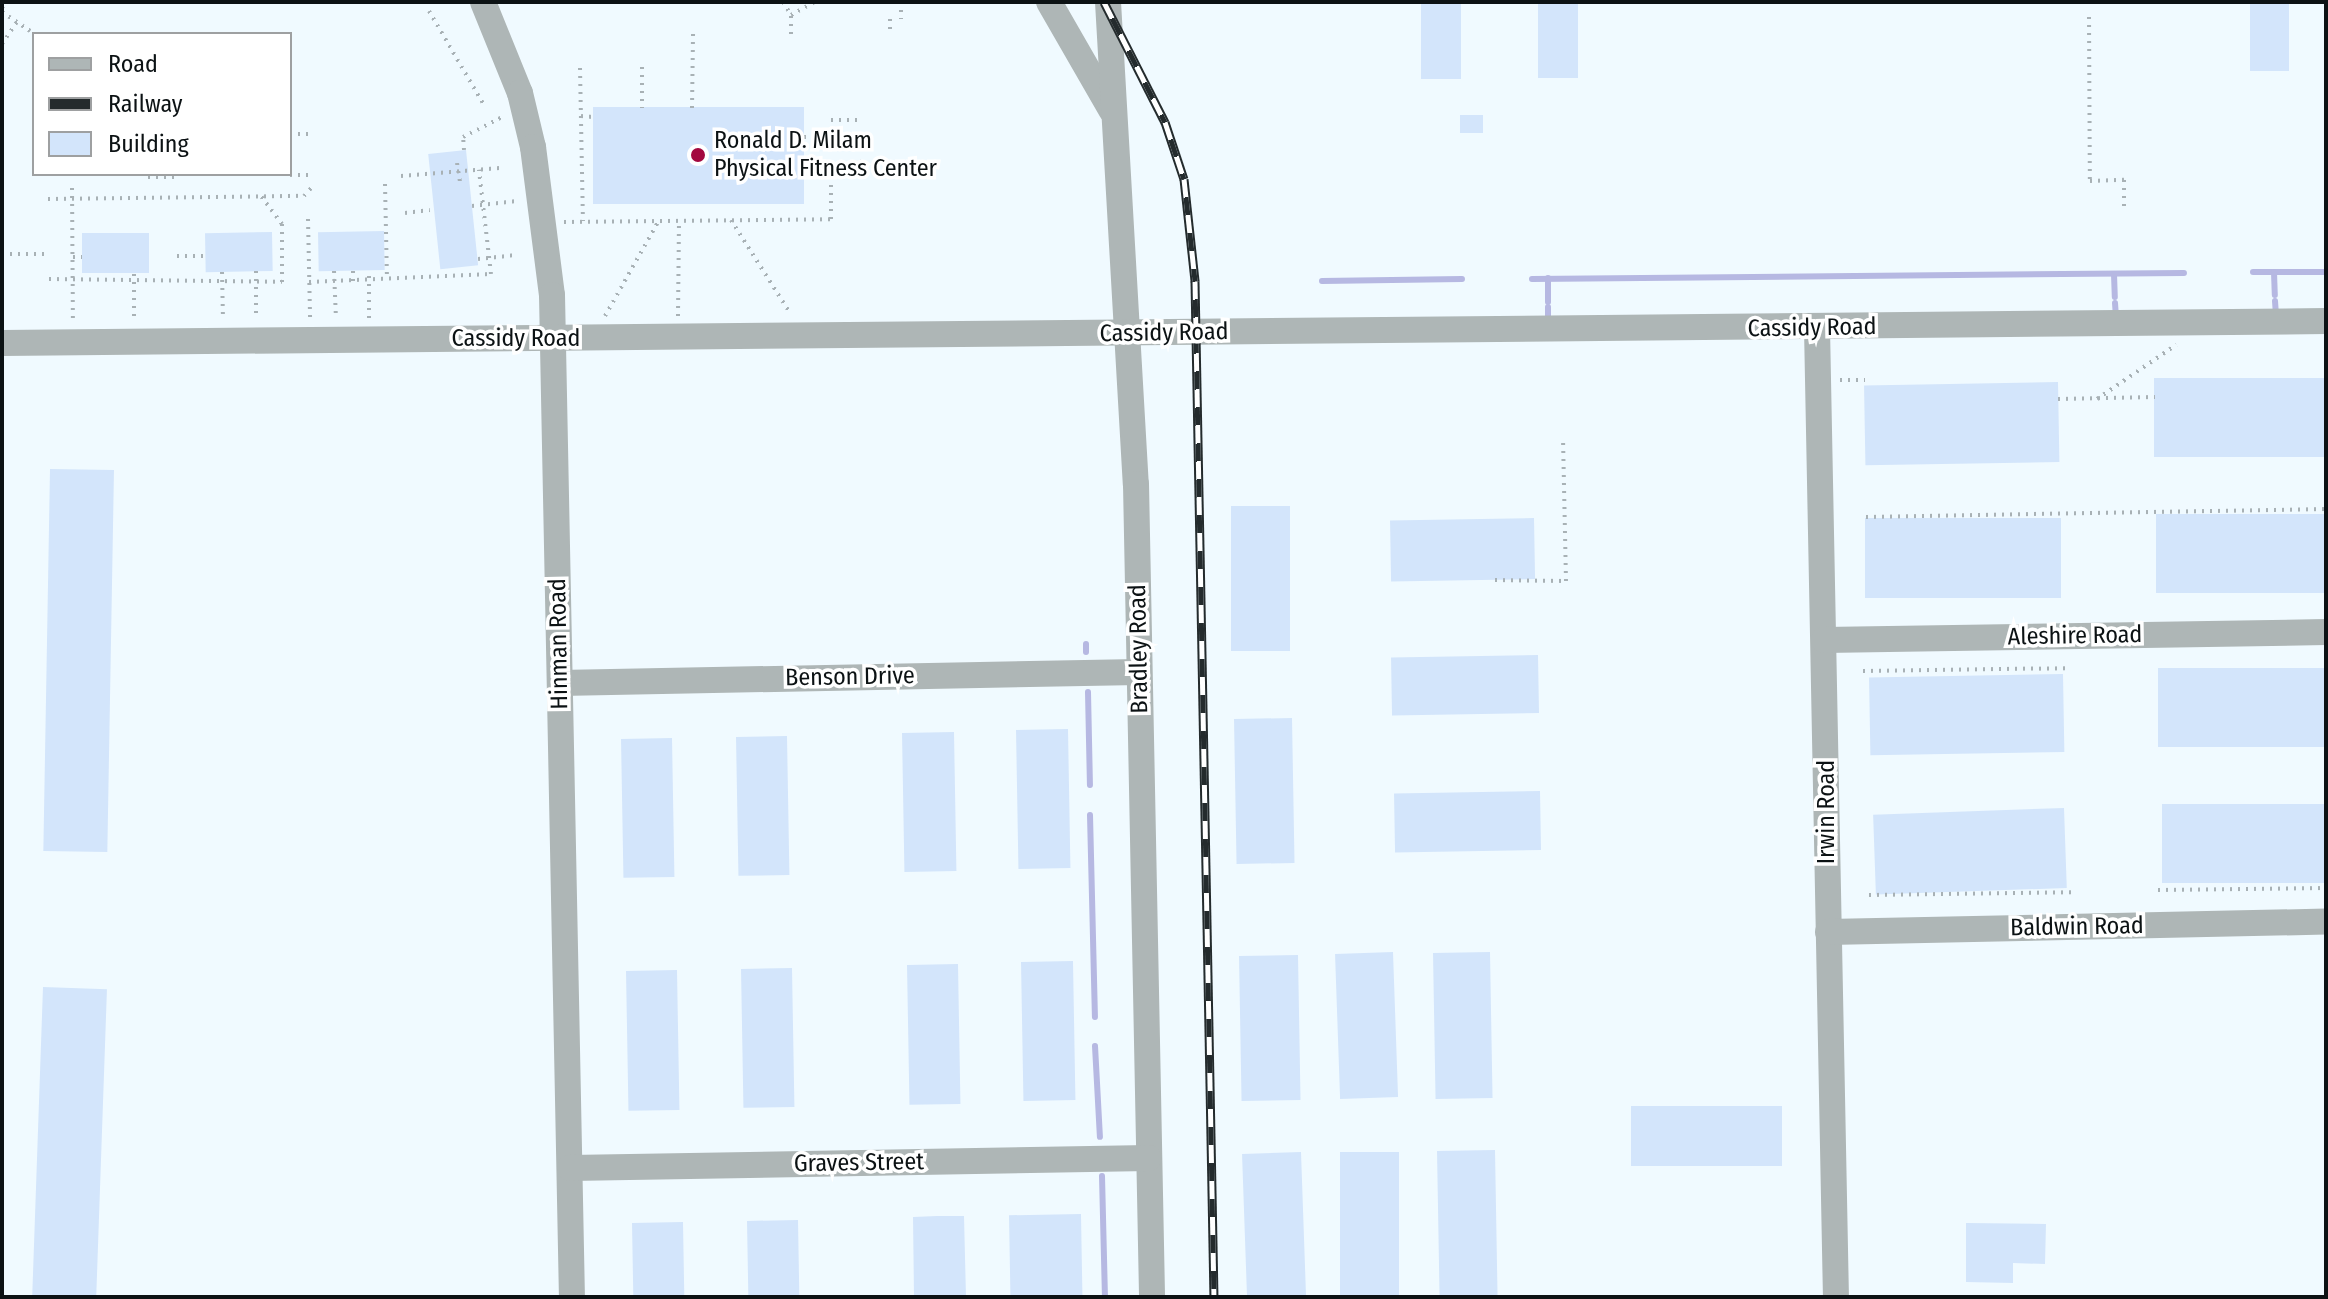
<!DOCTYPE html>
<html>
<head>
<meta charset="utf-8">
<style>
	body { margin:0 }
	#map { position:relative; width:2328px; height:1299px; overflow:hidden; background:#f0faff; font-family:"Fira Sans Condensed",sans-serif }
	div>[style] { position:absolute }
	.stream>* { height:6px; margin:-3px; padding:0 3px; transform-origin:3px; border-radius:3px; background:#b6b8e2 }
	.building>* { inset:0; background:#d3e5fb; transform-origin:0 0 }
	.path>* { height:4px; margin-top:-2px; transform-origin:0; background:repeating-linear-gradient(90deg,#a8b1b5 0 2px,transparent 0 8px) }
	.minor>* { height:26px; margin:-13px; padding:0 13px; transform-origin:13px; border-radius:13px; background:#aeb6b6 }
	.rail>* { height:9px; margin-top:-4.5px; transform-origin:0; background:repeating-linear-gradient(90deg,#fff 0 18px,#242b2d 0 36px); box-sizing:border-box; border-block:2px solid #242b2d }
	.dots>* { width:22px; height:22px; translate:-50% -50%; box-sizing:border-box; border:4px solid #fff; border-radius:50% }
	span { translate:-50% -50%; white-space:nowrap; text-align:center; line-height:1.15; -webkit-text-stroke:7px #fff; paint-order:stroke }
	.poi-label { font-size:24px; color:#0c1214 }
	.left { translate:0 -50%; text-align:left }
	.street-label { font-size:24px; color:#0c1214 }
	.frame { position:absolute; inset:0; border:4px solid #0c1214; pointer-events:none }
	.legend { position:absolute; left:32px; top:32px; width:260px; height:144px; box-sizing:border-box; background:#fff; border:2px solid #9ea0a1; margin:0; padding:10px 14px; list-style:none; font-size:24px; color:#0c1214 }
	.legend li { display:flex; align-items:center; gap:16px; height:40px }
	.legend b { width:40px; border:2px solid #9ea0a1 }
</style>
</head>
<body>
<div id="map">
	<div class="stream">
		<div style="left:2253px;top:272px;width:73px"></div>
		<div style="left:2274px;top:272px;width:23px;rotate:88deg"></div>
		<div style="left:2114px;top:274px;width:23px;rotate:88deg"></div>
		<div style="left:1548px;top:278px;width:24px;rotate:90deg"></div>
		<div style="left:1532px;top:279px;width:652px;rotate:-0.53deg"></div>
		<div style="left:1322px;top:281px;width:140px;rotate:-0.8deg"></div>
		<div style="left:2275px;top:301px;width:13px;rotate:86deg"></div>
		<div style="left:2115px;top:303px;width:13px;rotate:86deg"></div>
		<div style="left:1548px;top:307px;width:15px;rotate:90deg"></div>
		<div style="left:1086px;top:644px;width:8px;rotate:90deg"></div>
		<div style="left:1088px;top:692px;width:93px;rotate:88.8deg"></div>
		<div style="left:1090px;top:815px;width:202px;rotate:88.6deg"></div>
		<div style="left:1095px;top:1046px;width:91px;rotate:86.9deg"></div>
		<div style="left:1102px;top:1176px;width:121px;rotate:88.6deg"></div>
	</div>
	<div class="building">
		<div style="left:1421px;top:2px;width:40px;height:77px"></div>
		<div style="left:1538px;top:2px;width:40px;height:76px"></div>
		<div style="left:2250px;top:2px;width:39px;height:69px"></div>
		<div style="left:804px;top:107px;width:97px;height:211px;rotate:90deg"></div>
		<div style="left:1460px;top:115px;width:23px;height:18px"></div>
		<div style="left:466px;top:150px;width:116px;height:38px;rotate:84deg"></div>
		<div style="left:384px;top:231px;width:39px;height:66px;rotate:89deg"></div>
		<div style="left:272px;top:232px;width:39px;height:67px;rotate:89deg"></div>
		<div style="left:149px;top:233px;width:40px;height:67px;rotate:90deg"></div>
		<div style="left:2326px;top:378px;width:79px;height:172px;rotate:90deg"></div>
		<div style="left:2058px;top:382px;width:80px;height:194px;rotate:89deg"></div>
		<div style="left:50px;top:469px;width:64px;height:382px;rotate:1deg"></div>
		<div style="left:1231px;top:506px;width:59px;height:145px"></div>
		<div style="left:2326px;top:514px;width:79px;height:170px;rotate:90deg"></div>
		<div style="left:1534px;top:518px;width:61px;height:144px;rotate:89deg"></div>
		<div style="left:2061px;top:518px;width:80px;height:196px;rotate:90deg"></div>
		<div style="left:1538px;top:655px;width:58px;height:147px;rotate:89deg"></div>
		<div style="left:2326px;top:668px;width:79px;height:168px;rotate:90deg"></div>
		<div style="left:2063px;top:674px;width:78px;height:194px;rotate:89deg"></div>
		<div style="left:1292px;top:718px;width:145px;height:58px;rotate:89deg"></div>
		<div style="left:1068px;top:729px;width:139px;height:52px;rotate:89deg"></div>
		<div style="left:954px;top:732px;width:139px;height:52px;rotate:89deg"></div>
		<div style="left:787px;top:736px;width:139px;height:51px;rotate:89deg"></div>
		<div style="left:672px;top:738px;width:139px;height:51px;rotate:89deg"></div>
		<div style="left:1540px;top:791px;width:59px;height:146px;rotate:89deg"></div>
		<div style="left:2326px;top:804px;width:79px;height:164px;rotate:90deg"></div>
		<div style="left:2064px;top:808px;width:80px;height:191px;rotate:88deg"></div>
		<div style="left:1393px;top:952px;width:145px;height:58px;rotate:88deg"></div>
		<div style="left:1490px;top:952px;width:146px;height:57px;rotate:89deg"></div>
		<div style="left:1298px;top:955px;width:145px;height:59px;rotate:89deg"></div>
		<div style="left:1073px;top:961px;width:139px;height:52px;rotate:89deg"></div>
		<div style="left:958px;top:964px;width:140px;height:51px;rotate:89deg"></div>
		<div style="left:792px;top:968px;width:139px;height:51px;rotate:89deg"></div>
		<div style="left:677px;top:970px;width:140px;height:51px;rotate:89deg"></div>
		<div style="left:43px;top:987px;width:64px;height:310px;rotate:2deg"></div>
		<div style="left:1782px;top:1106px;width:60px;height:151px;rotate:90deg"></div>
		<div style="left:1495px;top:1150px;width:146px;height:58px;rotate:89deg"></div>
		<div style="left:1301px;top:1152px;width:145px;height:59px;rotate:88deg"></div>
		<div style="left:1340px;top:1152px;width:59px;height:145px"></div>
		<div style="left:1081px;top:1214px;width:83px;height:72px;rotate:89deg"></div>
		<div style="clip-path:polygon(937px 1216px,964px 1216px,966px 1297px,914px 1297px,913px 1217px)"></div>
		<div style="left:798px;top:1220px;width:77px;height:51px;rotate:89deg"></div>
		<div style="left:683px;top:1222px;width:75px;height:51px;rotate:89deg"></div>
		<div style="clip-path:polygon(1966px 1223px,2046px 1224px,2045px 1264px,2013px 1263px,2013px 1283px,1966px 1282px)"></div>
	</div>
	<div class="path">
		<div style="left:783px;top:2px;width:15px;rotate:58deg"></div>
		<div style="left:901px;top:2px;width:17px;rotate:90deg"></div>
		<div style="left:2px;top:8px;width:7px;rotate:-56deg"></div>
		<div style="left:429px;top:11px;width:109px;rotate:59.7deg"></div>
		<div style="left:2px;top:12px;width:34px;rotate:34deg"></div>
		<div style="left:2089px;top:17px;width:164px;rotate:89.7deg"></div>
		<div style="left:2090px;top:181px;width:34px;rotate:-2deg"></div>
		<div style="left:2124px;top:180px;width:32px;rotate:90deg"></div>
		<div style="left:890px;top:19px;width:14px;rotate:90deg"></div>
		<div style="left:791px;top:34px;width:19px;rotate:-90deg"></div>
		<div style="left:791px;top:15px;width:26px;rotate:-29deg"></div>
		<div style="left:2px;top:44px;width:27px;rotate:-56deg"></div>
		<div style="left:642px;top:67px;width:41px;rotate:90deg"></div>
		<div style="left:580px;top:68px;width:153px;rotate:88.9deg"></div>
		<div style="left:692px;top:108px;width:74px;rotate:-89.2deg"></div>
		<div style="left:581px;top:116px;width:12px;rotate:5deg"></div>
		<div style="left:831px;top:120px;width:30px"></div>
		<div style="left:290px;top:134px;width:24px"></div>
		<div style="left:804px;top:137px;width:27px"></div>
		<div style="left:464px;top:150px;width:13px;rotate:-94deg"></div>
		<div style="left:463px;top:137px;width:44px;rotate:-27.1deg"></div>
		<div style="left:457px;top:163px;width:19px;rotate:81deg"></div>
		<div style="left:804px;top:173px;width:46px;rotate:-1.2deg"></div>
		<div style="left:850px;top:172px;width:16px;rotate:-45deg"></div>
		<div style="left:290px;top:175px;width:24px"></div>
		<div style="left:401px;top:176px;width:99px;rotate:-4.6deg"></div>
		<div style="left:148px;top:177px;width:29px"></div>
		<div style="left:385px;top:184px;width:96px;rotate:88.8deg"></div>
		<div style="left:72px;top:188px;width:132px;rotate:89.6deg"></div>
		<div style="left:48px;top:199px;width:256px;rotate:-0.7deg"></div>
		<div style="left:304px;top:196px;width:15px;rotate:-48deg"></div>
		<div style="left:472px;top:206px;width:45px;rotate:-6.3deg"></div>
		<div style="left:405px;top:213px;width:25px;rotate:-7deg"></div>
		<div style="left:308px;top:219px;width:99px;rotate:88.8deg"></div>
		<div style="left:731px;top:220px;width:110px;rotate:57.6deg"></div>
		<div style="left:564px;top:222px;width:267px;rotate:-0.6deg"></div>
		<div style="left:831px;top:219px;width:46px;rotate:-90deg"></div>
		<div style="left:2px;top:254px;width:46px"></div>
		<div style="left:177px;top:256px;width:29px"></div>
		<div style="left:73px;top:257px;width:9px"></div>
		<div style="left:478px;top:259px;width:37px;rotate:-6deg"></div>
		<div style="left:256px;top:271px;width:48px;rotate:90deg"></div>
		<div style="left:334px;top:271px;width:47px;rotate:87.6deg"></div>
		<div style="left:353px;top:271px;width:10px;rotate:90deg"></div>
		<div style="left:222px;top:272px;width:47px;rotate:88.8deg"></div>
		<div style="left:134px;top:274px;width:46px;rotate:90deg"></div>
		<div style="left:49px;top:279px;width:233px;rotate:0.7deg"></div>
		<div style="left:282px;top:282px;width:58px;rotate:-90deg"></div>
		<div style="left:282px;top:224px;width:35px;rotate:-127deg"></div>
		<div style="left:309px;top:282px;width:182px;rotate:-2.5deg"></div>
		<div style="left:491px;top:274px;width:105px;rotate:-96.6deg"></div>
		<div style="left:605px;top:316px;width:108px;rotate:-60.6deg"></div>
		<div style="left:678px;top:316px;width:95px;rotate:-89.4deg"></div>
		<div style="left:369px;top:318px;width:47px;rotate:-90deg"></div>
		<div style="left:1840px;top:380px;width:25px"></div>
		<div style="left:2058px;top:399px;width:97px;rotate:-1.2deg"></div>
		<div style="left:2097px;top:399px;width:96px;rotate:-34.4deg"></div>
		<div style="left:1866px;top:517px;width:460px;rotate:-1deg"></div>
		<div style="left:1495px;top:580px;width:71px;rotate:0.8deg"></div>
		<div style="left:1566px;top:581px;width:141px;rotate:-91.2deg"></div>
		<div style="left:1863px;top:671px;width:205px;rotate:-0.8deg"></div>
		<div style="left:2158px;top:890px;width:168px;rotate:-0.7deg"></div>
		<div style="left:1869px;top:895px;width:204px;rotate:-0.8deg"></div>
	</div>
	<div class="minor">
		<div style="left:483px;top:2px;width:98px;rotate:67.9deg"></div>
		<div style="left:520px;top:93px;width:56px;rotate:76.5deg"></div>
		<div style="left:533px;top:147px;width:149px;rotate:82.7deg"></div>
		<div style="left:552px;top:295px;width:1002px;rotate:88.86deg"></div>
		<div style="left:1049px;top:2px;width:125px;rotate:60.1deg"></div>
		<div style="left:1108px;top:2px;width:483px;rotate:86.7deg"></div>
		<div style="left:1136px;top:484px;width:813px;rotate:88.87deg"></div>
		<div style="left:1817px;top:328px;width:969px;rotate:88.88deg"></div>
		<div style="left:2px;top:343px;width:2324px;rotate:-0.54deg"></div>
		<div style="left:1824px;top:640px;width:502px;rotate:-0.91deg"></div>
		<div style="left:560px;top:683px;width:579px;rotate:-1.09deg"></div>
		<div style="left:1828px;top:932px;width:498px;rotate:-1.2deg"></div>
		<div style="left:570px;top:1168px;width:579px;rotate:-0.99deg"></div>
	</div>
	<div class="rail">
		<div style="left:1104px;top:2px;width:135px;rotate:63.1deg"></div>
		<div style="left:1165px;top:122px;width:60px;rotate:71.6deg"></div>
		<div style="left:1184px;top:179px;width:103px;rotate:83.8deg"></div>
		<div style="left:1195px;top:281px;width:1016px;rotate:88.93deg"></div>
	</div>
	<div class="dots">
		<div style="left:698px;top:155px;background:#a3083f"></div>
	</div>
	<div class="poi-label">
		<span class="left" style="left:714px;top:155px">Ronald D. Milam<br>Physical Fitness Center</span>
	</div>
	<div class="street-label">
		<span style="left:1812px;top:328px;rotate:-1deg">Cassidy Road</span>
		<span style="left:1164px;top:333px;rotate:-1deg">Cassidy Road</span>
		<span style="left:516px;top:339px">Cassidy Road</span>
		<span style="left:2075px;top:636px;rotate:-1deg">Aleshire Road</span>
		<span style="left:559px;top:644px;rotate:-91deg">Hinman Road</span>
		<span style="left:1139px;top:649px;rotate:-91deg">Bradley Road</span>
		<span style="left:850px;top:677px;rotate:-1deg">Benson Drive</span>
		<span style="left:1827px;top:812px;rotate:-90deg">Irwin Road</span>
		<span style="left:2077px;top:927px;rotate:-1deg">Baldwin Road</span>
		<span style="left:859px;top:1163px;rotate:-1deg">Graves Street</span>
	</div>
	<div class="frame"></div>
	<ul class="legend">
	<li><b style="height:10px;background:#aeb6b6"></b>Road</li>
	<li><b style="height:10px;background:#242b2d"></b>Railway</li>
	<li><b style="height:22px;background:#d3e5fb"></b>Building</li>
	</ul>
</div>
</body>
</html>
